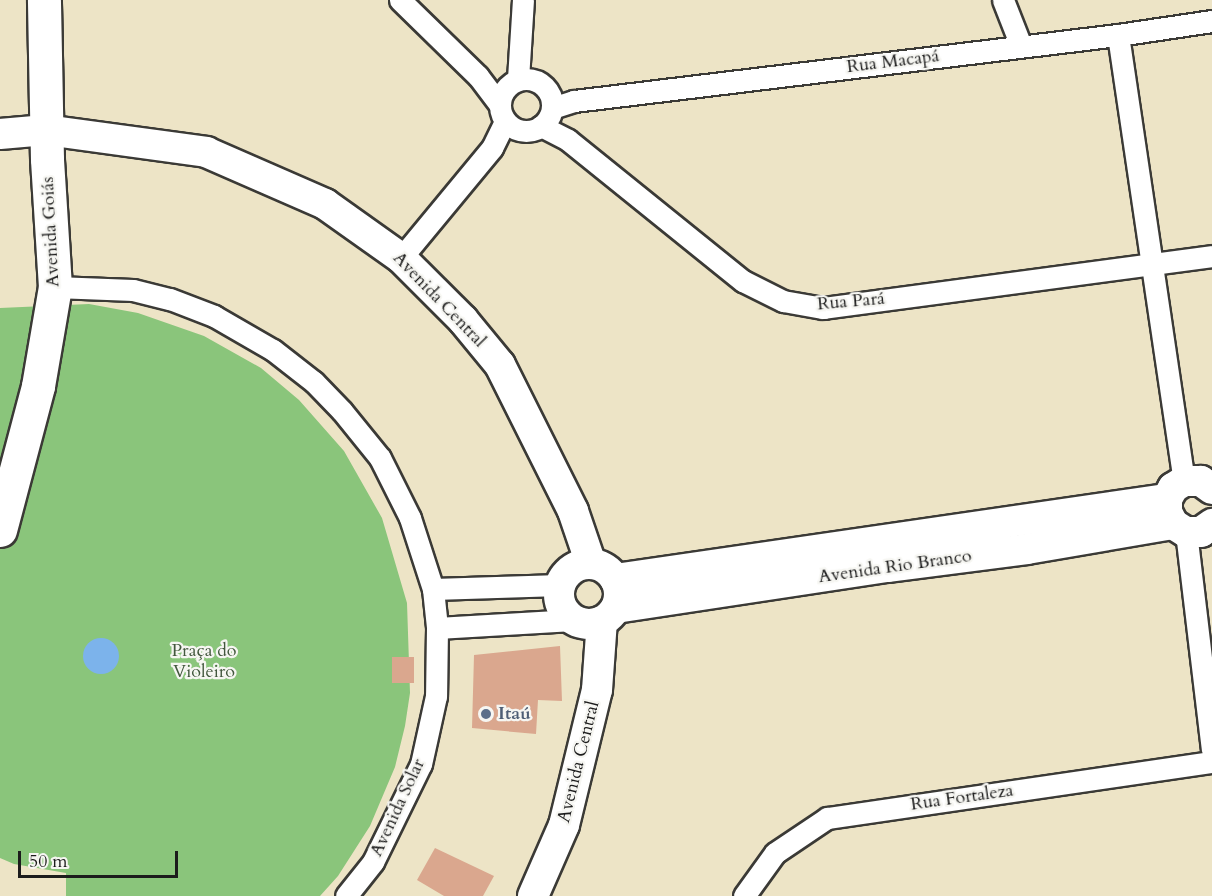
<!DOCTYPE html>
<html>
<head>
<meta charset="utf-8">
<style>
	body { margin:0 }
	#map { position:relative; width:1212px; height:896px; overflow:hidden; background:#ede4c6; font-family:Cardo,serif }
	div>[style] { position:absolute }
	.green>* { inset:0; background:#8ac57b }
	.water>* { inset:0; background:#7cb3eb }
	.round { border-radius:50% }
	.building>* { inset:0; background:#daa78e; transform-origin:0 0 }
	.roads { filter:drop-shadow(2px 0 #3b3a36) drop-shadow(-2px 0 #3b3a36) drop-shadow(0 2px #3b3a36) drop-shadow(0 -2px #3b3a36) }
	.street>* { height:21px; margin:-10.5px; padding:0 10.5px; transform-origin:10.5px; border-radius:10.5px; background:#fff }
	.street>.ring { margin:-10.5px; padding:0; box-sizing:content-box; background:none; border:21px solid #fff; border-radius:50% }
	.secondary>* { height:30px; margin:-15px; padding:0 15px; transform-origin:15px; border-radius:15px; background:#fff }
	.secondary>.ring { margin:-15px; padding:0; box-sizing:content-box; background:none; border:30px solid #fff; border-radius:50% }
	.primary>* { height:33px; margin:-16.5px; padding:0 16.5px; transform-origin:16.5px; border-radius:16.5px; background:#fff }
	.dots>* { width:16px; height:16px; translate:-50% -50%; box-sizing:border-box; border:3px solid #f6f6f2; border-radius:50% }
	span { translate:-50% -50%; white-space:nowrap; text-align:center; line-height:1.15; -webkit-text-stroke:4.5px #f6f6f2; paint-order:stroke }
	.street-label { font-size:18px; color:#1c1c1c }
	.park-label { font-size:18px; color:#42573d }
	.service-label { font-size:18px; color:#4e5e75; font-weight:700 }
	.left { translate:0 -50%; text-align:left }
	.scale { position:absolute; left:18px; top:851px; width:160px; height:27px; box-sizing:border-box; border:3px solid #1c1c1c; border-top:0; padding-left:8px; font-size:18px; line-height:21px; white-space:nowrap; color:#1c1c1c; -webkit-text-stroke:4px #f6f6f2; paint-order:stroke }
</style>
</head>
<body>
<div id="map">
	<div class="green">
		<div style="clip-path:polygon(89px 304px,138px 313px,204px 336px,261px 368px,299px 400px,344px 451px,382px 518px,407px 603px,410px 693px,405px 726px,395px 767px,370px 826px,338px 876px,320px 896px,66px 896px,66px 873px,14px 864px,0 858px,0 308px)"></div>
	</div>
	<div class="water">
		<div class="round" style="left:83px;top:638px;width:36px;height:36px"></div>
	</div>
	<div class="building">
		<div style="clip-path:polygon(560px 646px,562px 701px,538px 700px,536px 734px,472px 728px,474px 655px)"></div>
		<div style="left:392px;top:657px;width:22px;height:26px"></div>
		<div style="clip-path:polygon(435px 848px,494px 876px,483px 896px,444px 896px,417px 880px)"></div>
	</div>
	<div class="roads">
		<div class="street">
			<div style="left:400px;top:0;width:109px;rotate:44.3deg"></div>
			<div style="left:478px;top:76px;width:36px;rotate:53deg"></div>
			<div style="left:1003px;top:0;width:49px;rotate:68.6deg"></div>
			<div style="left:1118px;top:35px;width:451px;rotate:81.6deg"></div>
			<div style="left:518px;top:79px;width:79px;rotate:-86.4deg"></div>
			<div class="ring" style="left:500px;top:79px;width:31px;height:31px"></div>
			<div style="left:552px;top:108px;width:23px;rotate:-18deg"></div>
			<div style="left:574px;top:101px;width:548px;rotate:-6.92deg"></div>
			<div style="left:1118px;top:35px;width:95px;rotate:-8.5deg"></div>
			<div style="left:541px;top:126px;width:30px;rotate:27deg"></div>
			<div style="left:568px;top:140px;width:225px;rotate:38.9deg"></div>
			<div style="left:743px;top:281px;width:45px;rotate:26.6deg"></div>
			<div style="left:783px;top:301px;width:41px;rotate:9.9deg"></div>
			<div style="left:823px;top:308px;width:392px;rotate:-7.6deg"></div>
			<div style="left:401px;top:258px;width:143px;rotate:-50.4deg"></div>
			<div style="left:492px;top:148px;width:30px;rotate:-64deg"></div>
			<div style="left:55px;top:287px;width:78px;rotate:2.2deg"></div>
			<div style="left:133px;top:290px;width:38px;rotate:14deg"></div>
			<div style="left:170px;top:299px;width:47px;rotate:21.1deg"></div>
			<div style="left:214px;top:316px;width:68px;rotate:30deg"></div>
			<div style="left:273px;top:350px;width:52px;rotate:38deg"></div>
			<div style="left:314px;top:382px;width:40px;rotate:46deg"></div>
			<div style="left:342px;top:411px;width:60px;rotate:51deg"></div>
			<div style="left:380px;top:458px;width:67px;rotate:63.4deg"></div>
			<div style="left:410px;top:518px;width:75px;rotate:72.1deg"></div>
			<div style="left:433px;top:589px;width:39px;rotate:84deg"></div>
			<div style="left:437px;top:628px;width:68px;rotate:90.8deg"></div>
			<div style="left:436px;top:696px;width:70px;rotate:102.4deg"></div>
			<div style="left:421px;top:764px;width:109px;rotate:116.1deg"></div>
			<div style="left:373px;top:862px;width:43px;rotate:128.5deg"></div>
			<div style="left:1186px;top:532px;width:219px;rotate:83.2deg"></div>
			<div style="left:433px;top:589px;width:127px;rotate:-1.8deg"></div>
			<div style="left:437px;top:628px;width:136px;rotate:-3.4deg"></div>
			<div style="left:744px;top:896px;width:53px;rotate:-54.2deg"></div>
			<div style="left:775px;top:853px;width:63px;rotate:-33.9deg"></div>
			<div style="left:827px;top:818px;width:389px;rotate:-8.3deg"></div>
		</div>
		<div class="secondary">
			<div style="left:0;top:134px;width:46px;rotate:-5deg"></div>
			<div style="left:46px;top:130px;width:162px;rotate:7.8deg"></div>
			<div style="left:206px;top:152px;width:130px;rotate:23.6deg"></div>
			<div style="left:325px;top:204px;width:93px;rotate:35.4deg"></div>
			<div style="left:401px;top:258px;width:88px;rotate:45deg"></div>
			<div style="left:463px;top:320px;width:58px;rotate:50.6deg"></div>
			<div style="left:500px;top:365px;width:163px;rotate:63.4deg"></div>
			<div style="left:573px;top:511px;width:56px;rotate:71.2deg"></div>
			<div style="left:1212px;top:489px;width:14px;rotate:-144deg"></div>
			<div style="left:1201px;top:481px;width:17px;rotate:180deg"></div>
			<div style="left:1184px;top:481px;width:13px;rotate:148deg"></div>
			<div style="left:1173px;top:488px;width:13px;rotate:119deg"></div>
			<div style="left:1167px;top:499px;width:13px;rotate:90deg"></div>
			<div style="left:1167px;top:512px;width:13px;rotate:63deg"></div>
			<div style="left:1173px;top:524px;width:15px;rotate:32deg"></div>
			<div style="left:1186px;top:532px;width:15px"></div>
			<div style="left:1201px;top:532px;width:14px;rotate:-36deg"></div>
			<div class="ring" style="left:559px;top:564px;width:30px;height:30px"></div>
			<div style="left:615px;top:579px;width:558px;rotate:-8.25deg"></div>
			<div style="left:616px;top:608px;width:274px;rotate:-8.6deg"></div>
			<div style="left:887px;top:567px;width:141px;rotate:-7.3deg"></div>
			<div style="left:1027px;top:549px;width:148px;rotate:-9.7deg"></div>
			<div style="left:533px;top:896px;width:77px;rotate:-66.4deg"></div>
			<div style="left:564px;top:825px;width:139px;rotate:-76.3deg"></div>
			<div style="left:597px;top:690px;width:69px;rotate:-85.9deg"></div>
		</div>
		<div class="primary">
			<div style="left:0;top:530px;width:149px;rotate:-75.2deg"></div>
			<div style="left:38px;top:386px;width:100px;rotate:-80.3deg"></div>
			<div style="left:55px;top:287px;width:128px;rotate:-93.6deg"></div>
			<div style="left:47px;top:159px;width:159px;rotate:-91.1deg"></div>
		</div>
	</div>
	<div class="dots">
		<div style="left:486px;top:714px;background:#5c6f8a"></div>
	</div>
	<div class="street-label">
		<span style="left:893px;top:62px;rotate:-7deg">Rua Macapá</span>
		<span style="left:51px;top:232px;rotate:-93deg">Avenida Goiás</span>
		<span style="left:439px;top:300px;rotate:46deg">Avenida Central</span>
		<span style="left:851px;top:302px;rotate:-5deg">Rua Pará</span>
		<span style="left:895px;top:567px;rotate:-8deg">Avenida Rio Branco</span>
		<span style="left:579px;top:762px;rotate:-76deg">Avenida Central</span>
		<span style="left:962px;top:798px;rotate:-8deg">Rua Fortaleza</span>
		<span style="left:398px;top:808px;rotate:-65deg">Avenida Solar</span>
	</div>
	<div class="park-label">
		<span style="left:204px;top:662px">Praça do<br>Violeiro</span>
	</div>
	<div class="service-label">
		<span class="left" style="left:498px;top:714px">Itaú</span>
	</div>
	<div class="scale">50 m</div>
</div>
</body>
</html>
